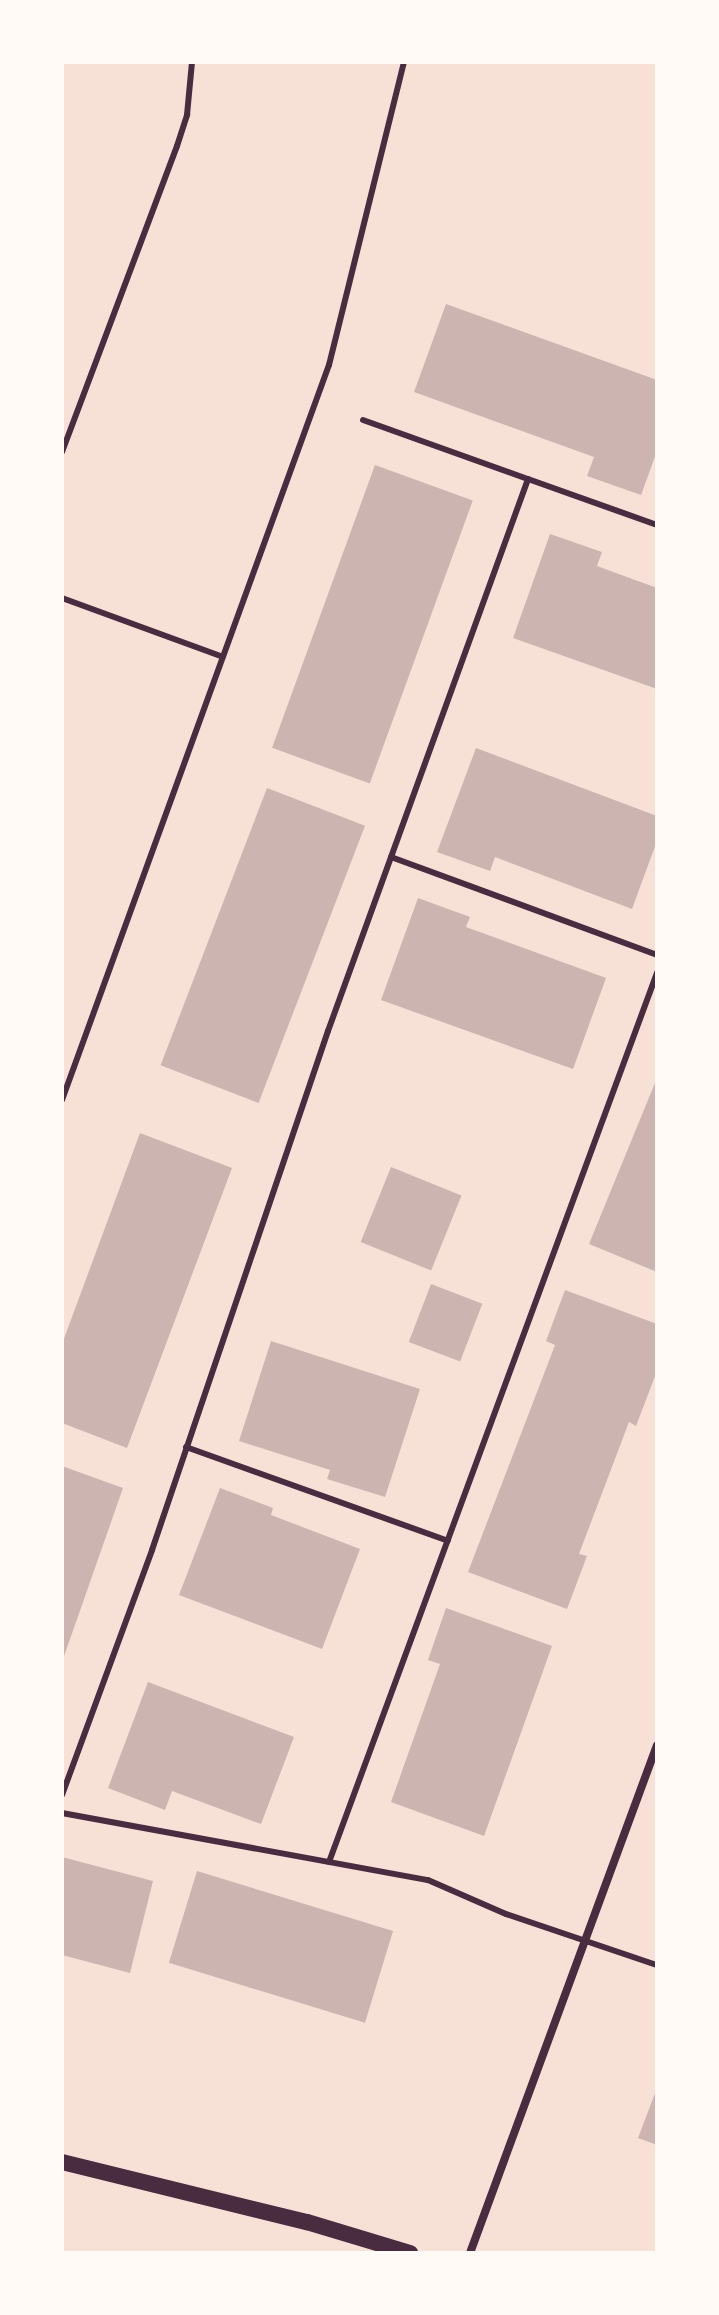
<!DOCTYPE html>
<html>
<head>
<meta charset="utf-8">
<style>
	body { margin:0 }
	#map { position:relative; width:719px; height:2315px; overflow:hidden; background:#f7e1d7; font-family:"Fira Sans Condensed",sans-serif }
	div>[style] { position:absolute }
	.building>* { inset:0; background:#ccb4b1; transform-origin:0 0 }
	.service>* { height:6px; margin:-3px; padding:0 3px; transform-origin:3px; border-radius:3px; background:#4a2c40 }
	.minor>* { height:8px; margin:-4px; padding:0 4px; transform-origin:4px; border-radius:4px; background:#4a2c40 }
	.secondary>* { height:16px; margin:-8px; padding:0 8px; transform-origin:8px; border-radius:8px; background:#4a2c40 }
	span { translate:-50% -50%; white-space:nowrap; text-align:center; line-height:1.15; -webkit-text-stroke:7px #fffaf5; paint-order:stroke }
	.frame { position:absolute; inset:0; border:64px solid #fffaf5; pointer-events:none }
</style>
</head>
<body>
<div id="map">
	<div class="building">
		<div style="clip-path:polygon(446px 304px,657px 380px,657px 451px,641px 495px,587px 476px,594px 457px,414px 392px)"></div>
		<div style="left:375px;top:465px;width:104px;height:301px;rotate:20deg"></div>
		<div style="clip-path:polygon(550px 534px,602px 552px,597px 566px,657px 588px,657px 689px,513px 638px)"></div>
		<div style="clip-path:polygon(476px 748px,657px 816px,657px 841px,632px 909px,495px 857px,490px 871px,437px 852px)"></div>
		<div style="left:267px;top:788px;width:105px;height:297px;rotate:21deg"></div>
		<div style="clip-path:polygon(418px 898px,470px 917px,466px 927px,606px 978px,573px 1069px,381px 1000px)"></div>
		<div style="clip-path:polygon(657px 1078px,657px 1272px,589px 1244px)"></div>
		<div style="clip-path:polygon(140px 1133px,232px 1168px,127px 1448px,62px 1423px,62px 1344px)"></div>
		<div style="left:391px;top:1167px;width:76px;height:81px;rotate:22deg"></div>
		<div style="left:431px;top:1284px;width:55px;height:62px;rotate:21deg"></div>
		<div style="clip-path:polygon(565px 1290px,657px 1324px,657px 1371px,636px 1426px,629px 1422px,579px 1554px,587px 1556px,567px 1609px,468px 1572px,555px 1345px,546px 1341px)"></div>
		<div style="clip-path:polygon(271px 1341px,420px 1389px,385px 1497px,327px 1479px,330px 1470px,239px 1441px)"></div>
		<div style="clip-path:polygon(62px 1466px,123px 1488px,62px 1662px)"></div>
		<div style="clip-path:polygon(220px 1488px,273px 1508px,271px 1515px,360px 1549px,322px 1649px,179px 1595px)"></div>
		<div style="clip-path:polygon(446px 1608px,552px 1646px,484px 1836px,391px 1802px,440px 1664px,428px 1660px)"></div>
		<div style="clip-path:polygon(148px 1682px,294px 1737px,261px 1824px,172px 1791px,165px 1810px,108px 1788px)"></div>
		<div style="clip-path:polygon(62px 1857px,153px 1881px,130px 1973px,62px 1955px)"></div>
		<div style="left:197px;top:1871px;width:205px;height:96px;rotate:17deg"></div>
		<div style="clip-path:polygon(657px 2088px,657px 2145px,638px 2138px)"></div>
	</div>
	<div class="service">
		<div style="left:363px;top:420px;width:175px;rotate:19.7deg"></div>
		<div style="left:62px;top:452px;width:327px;rotate:-69.4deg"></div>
		<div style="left:177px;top:146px;width:33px;rotate:-72deg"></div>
		<div style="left:187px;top:115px;width:53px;rotate:-84.6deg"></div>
		<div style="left:62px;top:598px;width:171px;rotate:20.1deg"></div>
		<div style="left:391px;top:857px;width:283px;rotate:20.2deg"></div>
		<div style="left:62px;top:1100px;width:782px;rotate:-70.04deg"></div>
		<div style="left:329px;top:365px;width:312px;rotate:-76.1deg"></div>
		<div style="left:186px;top:1447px;width:278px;rotate:19.7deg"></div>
		<div style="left:62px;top:1795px;width:261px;rotate:-69.8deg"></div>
		<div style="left:152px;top:1550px;width:548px;rotate:-71.27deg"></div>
		<div style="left:328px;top:1031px;width:587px;rotate:-70.08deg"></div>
		<div style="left:528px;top:479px;width:137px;rotate:19.6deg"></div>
		<div style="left:62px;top:1813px;width:372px;rotate:10.4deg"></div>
		<div style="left:428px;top:1880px;width:85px;rotate:23.6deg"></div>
		<div style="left:506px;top:1914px;width:159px;rotate:18.7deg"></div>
		<div style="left:329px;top:1862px;width:948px;rotate:-69.75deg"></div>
	</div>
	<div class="minor">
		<div style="left:470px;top:2253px;width:541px;rotate:-69.79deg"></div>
	</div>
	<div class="secondary">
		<div style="left:62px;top:2162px;width:252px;rotate:13.8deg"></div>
		<div style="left:307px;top:2222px;width:108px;rotate:16.8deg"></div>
	</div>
	<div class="frame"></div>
</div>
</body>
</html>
